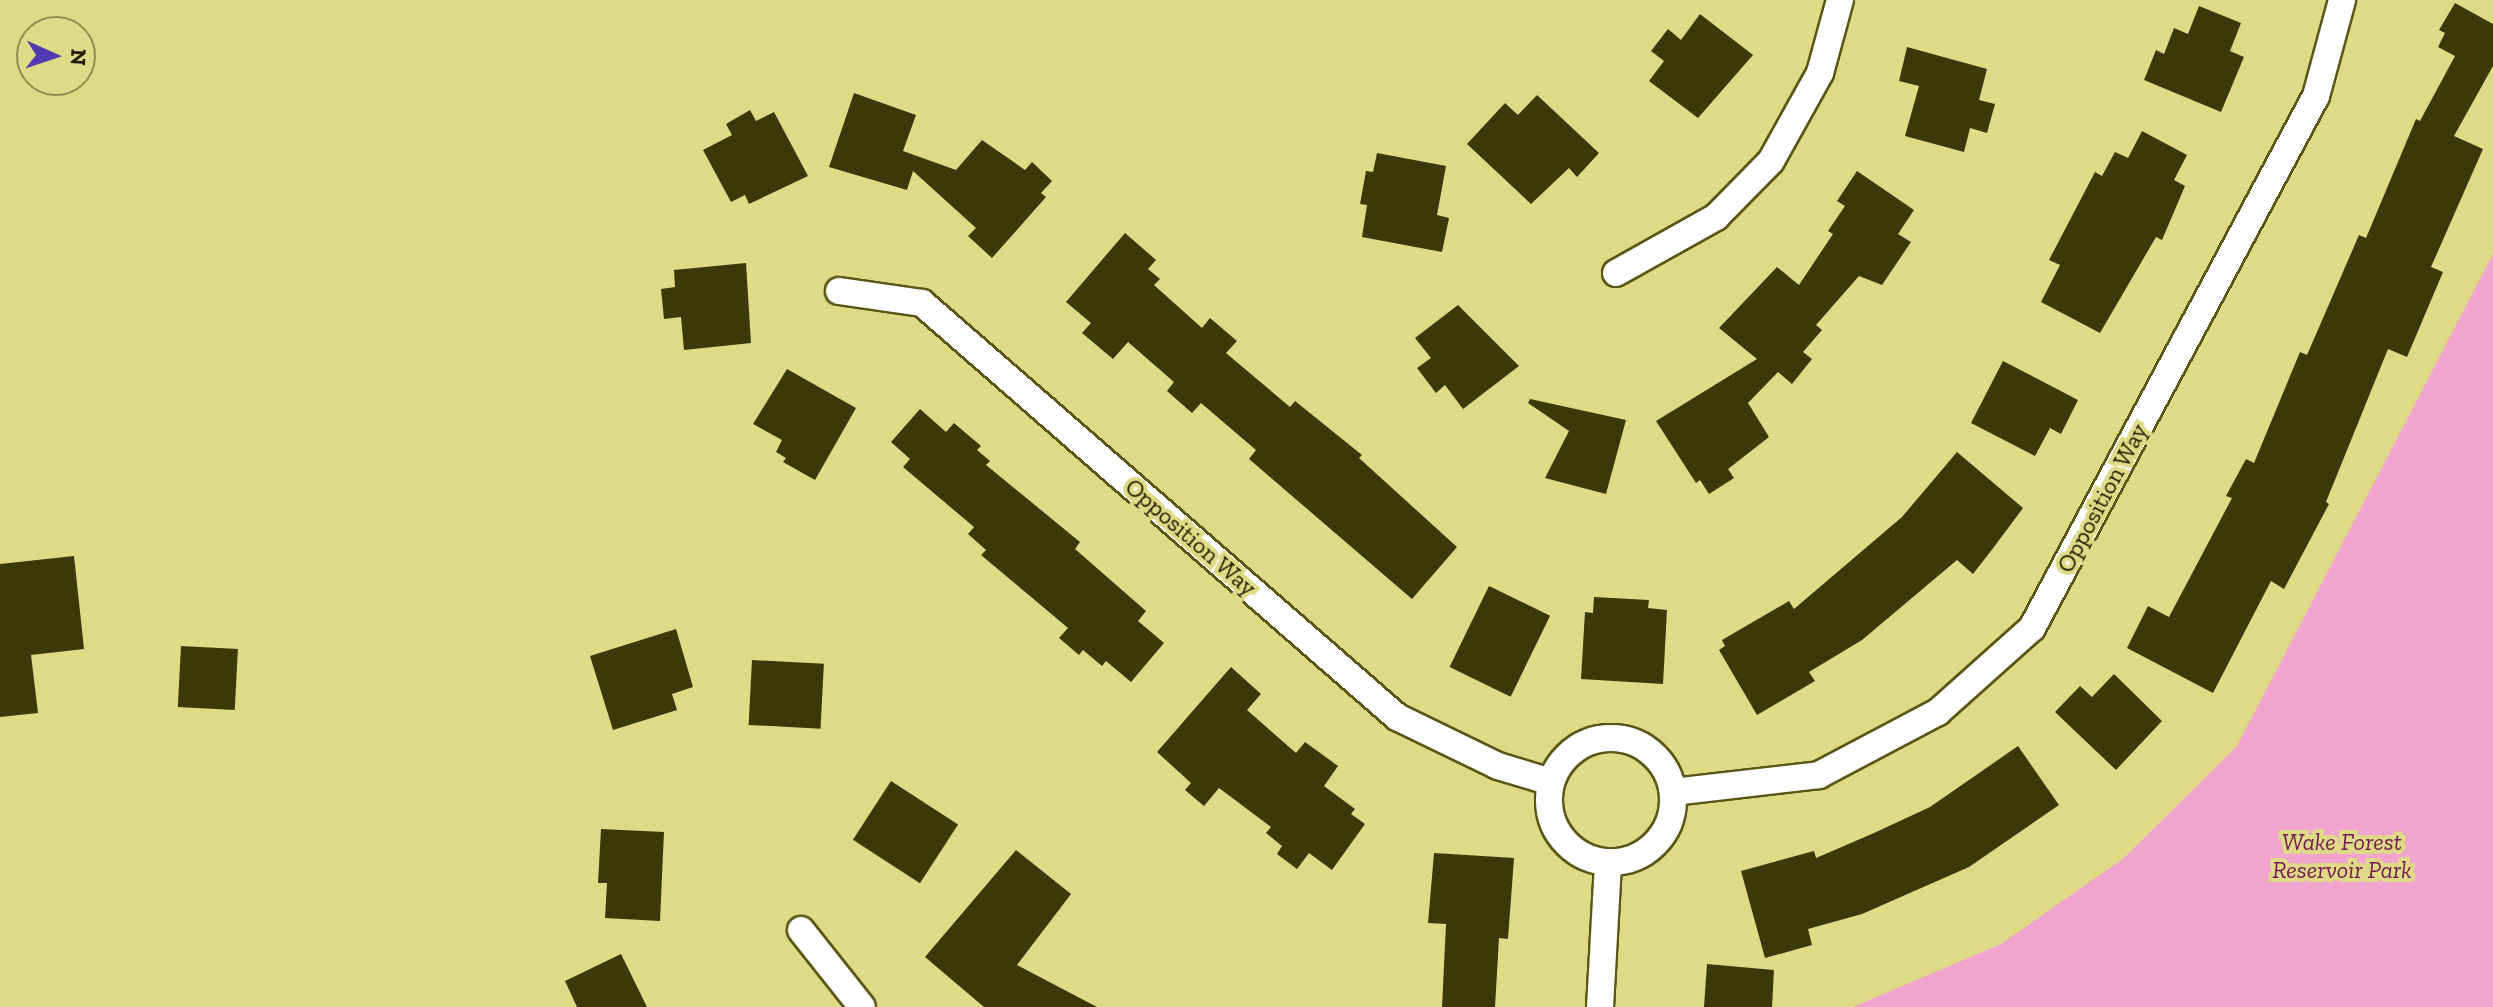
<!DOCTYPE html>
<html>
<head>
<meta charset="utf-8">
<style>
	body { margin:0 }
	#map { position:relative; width:2493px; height:1007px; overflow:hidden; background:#deda86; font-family:"Zilla Slab",serif }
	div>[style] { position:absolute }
	.green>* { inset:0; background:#f1a4ce }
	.building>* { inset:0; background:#3c3909; transform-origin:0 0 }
	.roads { filter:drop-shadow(2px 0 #5a5614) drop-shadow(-2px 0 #5a5614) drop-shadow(0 2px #5a5614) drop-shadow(0 -2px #5a5614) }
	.street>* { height:26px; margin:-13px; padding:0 13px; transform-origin:13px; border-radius:13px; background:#fff }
	.street>.ring { margin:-13px; padding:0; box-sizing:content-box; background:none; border:26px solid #fff; border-radius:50% }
	span { translate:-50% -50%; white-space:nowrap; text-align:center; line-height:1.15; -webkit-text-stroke:8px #deda86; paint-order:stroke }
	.street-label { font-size:24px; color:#201d00 }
	.park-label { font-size:24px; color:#741a54; font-style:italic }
	.north { position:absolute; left:16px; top:16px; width:80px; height:80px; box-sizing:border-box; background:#deda86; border:2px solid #928e50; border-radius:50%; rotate:93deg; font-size:22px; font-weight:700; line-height:32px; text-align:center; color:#201d00 }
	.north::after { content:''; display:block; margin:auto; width:28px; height:36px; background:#523ab2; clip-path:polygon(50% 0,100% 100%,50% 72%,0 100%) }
</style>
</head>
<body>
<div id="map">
	<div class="green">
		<div style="clip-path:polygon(2493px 254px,2493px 1007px,1853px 1007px,2001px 944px,2124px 858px,2237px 746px)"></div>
	</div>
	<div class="building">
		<div style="clip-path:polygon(2455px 3px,2493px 24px,2493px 66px,2454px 136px,2483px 149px,2431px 267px,2443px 272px,2407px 357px,2388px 349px,2326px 502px,2329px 504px,2284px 589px,2271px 581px,2213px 693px,2127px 648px,2148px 606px,2169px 617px,2232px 498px,2226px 496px,2246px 459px,2254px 463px,2300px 352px,2307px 355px,2359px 235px,2366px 238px,2416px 119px,2420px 121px,2455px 56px,2438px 47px,2445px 33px,2439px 30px)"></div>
		<div style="clip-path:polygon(2199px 6px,2241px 23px,2230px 51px,2244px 57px,2221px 112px,2144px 80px,2156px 50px,2164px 54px,2174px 28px,2188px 34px)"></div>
		<div style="clip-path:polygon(1700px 14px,1753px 55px,1698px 118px,1649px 81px,1664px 61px,1651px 51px,1668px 29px,1681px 40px)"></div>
		<div style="clip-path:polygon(1907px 47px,1987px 69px,1979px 100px,1995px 104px,1987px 133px,1970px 128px,1964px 152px,1905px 136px,1919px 86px,1899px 81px)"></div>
		<div style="clip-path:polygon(854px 93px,916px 115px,903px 151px,956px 170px,982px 140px,1025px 170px,1032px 162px,1052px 181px,1041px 193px,1046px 197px,992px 258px,968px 236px,976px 228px,913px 171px,907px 190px,829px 167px)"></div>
		<div style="clip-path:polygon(1537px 95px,1599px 153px,1577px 177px,1569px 168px,1531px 204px,1467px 144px,1505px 103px,1518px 115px)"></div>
		<div style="clip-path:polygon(750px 110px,756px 121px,774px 112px,808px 176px,749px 204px,745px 195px,731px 202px,703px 150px,732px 135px,726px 124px)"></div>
		<div style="clip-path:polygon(2142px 131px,2187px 155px,2174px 180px,2185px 186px,2162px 240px,2156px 237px,2100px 333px,2041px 302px,2060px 265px,2049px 260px,2095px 172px,2102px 176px,2115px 152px,2128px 158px)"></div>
		<div style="clip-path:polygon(1377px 153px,1446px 166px,1437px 215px,1449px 218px,1442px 252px,1362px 237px,1367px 205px,1360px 204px,1366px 171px,1373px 172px)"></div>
		<div style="clip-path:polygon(1857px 171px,1914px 210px,1898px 234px,1911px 242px,1882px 285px,1859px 276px,1816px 325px,1822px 330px,1803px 352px,1812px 359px,1792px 384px,1778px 372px,1748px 403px,1769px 437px,1728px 469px,1734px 478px,1709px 494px,1700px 480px,1696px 483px,1656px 421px,1757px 359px,1719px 328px,1777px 267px,1799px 285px,1833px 234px,1828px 231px,1845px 206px,1837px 201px)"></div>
		<div style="clip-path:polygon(1125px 233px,1156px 260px,1148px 269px,1160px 279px,1154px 285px,1202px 328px,1210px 318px,1237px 341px,1226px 353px,1290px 407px,1295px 401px,1362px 455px,1359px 458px,1457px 547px,1412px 599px,1249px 459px,1256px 450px,1201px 403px,1192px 413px,1167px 391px,1174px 382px,1128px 342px,1113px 359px,1082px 333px,1091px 323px,1066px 302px)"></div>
		<div style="clip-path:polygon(746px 263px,751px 343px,684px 350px,681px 317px,664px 319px,661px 289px,675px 287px,674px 270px)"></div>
		<div style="clip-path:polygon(1458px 305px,1519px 366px,1463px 409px,1445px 385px,1436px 393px,1417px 368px,1431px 358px,1415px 338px)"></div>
		<div style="clip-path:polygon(2003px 361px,2078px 400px,2061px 434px,2050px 428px,2035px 456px,1971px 423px)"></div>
		<div style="clip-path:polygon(787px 369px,856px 408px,815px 480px,783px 462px,786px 458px,776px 452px,782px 440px,753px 424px)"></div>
		<div style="clip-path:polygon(1530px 399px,1626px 420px,1606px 494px,1545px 478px,1569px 431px,1528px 403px)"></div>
		<div style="clip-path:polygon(920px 409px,946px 432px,954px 423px,981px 446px,977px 450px,990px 461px,986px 465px,1080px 542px,1075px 549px,1146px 611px,1138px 621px,1164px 643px,1131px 682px,1106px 661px,1102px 666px,1083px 650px,1079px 655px,1059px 638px,1068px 628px,981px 555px,986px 550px,968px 534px,974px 527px,903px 467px,910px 459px,891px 442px)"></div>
		<div style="clip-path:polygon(1957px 452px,2023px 508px,1994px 547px,1973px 574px,1957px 560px,1862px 640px,1809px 672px,1815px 681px,1757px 715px,1719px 650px,1725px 646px,1722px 640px,1789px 601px,1794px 609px,1902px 517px)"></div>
		<div style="clip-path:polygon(74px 556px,84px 649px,31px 655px,38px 713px,0 717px,0 564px)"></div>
		<div style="left:1489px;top:586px;width:68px;height:90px;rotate:26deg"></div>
		<div style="clip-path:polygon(1594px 597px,1649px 600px,1648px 608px,1667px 610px,1663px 684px,1581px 679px,1585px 612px,1593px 613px)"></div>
		<div style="clip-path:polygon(676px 629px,693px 687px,672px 694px,677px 710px,613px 730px,590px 656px)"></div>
		<div style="left:181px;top:646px;width:57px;height:61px;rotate:3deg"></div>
		<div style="left:752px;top:660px;width:72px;height:65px;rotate:3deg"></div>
		<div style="clip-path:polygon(1231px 667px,1261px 694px,1247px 710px,1296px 753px,1305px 742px,1338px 766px,1324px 786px,1355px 809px,1351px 814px,1365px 824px,1332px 870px,1309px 853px,1297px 869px,1277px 854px,1282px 846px,1266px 833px,1271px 827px,1219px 788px,1204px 806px,1185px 790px,1191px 783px,1157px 752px)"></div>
		<div style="clip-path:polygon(2114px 674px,2162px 721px,2116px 770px,2055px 712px,2080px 686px,2092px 697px)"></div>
		<div style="clip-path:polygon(2018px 746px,2059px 805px,1969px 867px,1862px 914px,1808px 929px,1812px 945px,1765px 958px,1741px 871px,1814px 851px,1816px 858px,1874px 833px,1930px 807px)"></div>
		<div style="left:891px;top:781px;width:80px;height:70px;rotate:33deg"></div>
		<div style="clip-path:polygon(601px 829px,664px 832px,660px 921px,605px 918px,607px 883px,598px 883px)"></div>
		<div style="clip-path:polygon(1016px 850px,1071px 894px,1017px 965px,1097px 1007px,984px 1007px,925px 957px)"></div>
		<div style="clip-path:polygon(1434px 853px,1514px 858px,1508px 939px,1499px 938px,1495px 1007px,1442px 1007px,1446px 924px,1428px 923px)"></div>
		<div style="clip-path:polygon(621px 954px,647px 1007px,577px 1007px,565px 981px)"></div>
		<div style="clip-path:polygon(1707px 964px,1774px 970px,1772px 1007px,1704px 1007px)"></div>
	</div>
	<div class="roads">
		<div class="street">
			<div style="left:1616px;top:273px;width:115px;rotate:-29.2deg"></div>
			<div style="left:1716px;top:217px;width:78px;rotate:-45.5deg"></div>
			<div style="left:1771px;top:161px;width:101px;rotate:-60.9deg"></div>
			<div style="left:1820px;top:73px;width:76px;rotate:-74.7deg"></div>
			<div style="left:839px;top:291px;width:84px;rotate:8.2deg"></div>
			<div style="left:922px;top:303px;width:630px;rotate:41.07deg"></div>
			<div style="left:1397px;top:717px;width:112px;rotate:25.9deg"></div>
			<div style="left:1498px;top:766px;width:55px;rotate:16.8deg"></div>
			<div class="ring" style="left:1549px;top:738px;width:98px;height:98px"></div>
			<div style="left:1673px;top:792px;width:147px;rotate:-6.6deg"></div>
			<div style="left:1819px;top:775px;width:135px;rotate:-27.9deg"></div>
			<div style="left:1938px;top:712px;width:126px;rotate:-41.8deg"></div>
			<div style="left:2032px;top:628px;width:603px;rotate:-61.91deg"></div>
			<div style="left:2316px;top:96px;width:99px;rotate:-74.8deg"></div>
			<div style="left:801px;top:930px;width:98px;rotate:51.6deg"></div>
			<div style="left:1600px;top:1007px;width:144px;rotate:-86.8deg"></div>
		</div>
	</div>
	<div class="street-label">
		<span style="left:2102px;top:498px;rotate:-62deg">Opposition Way</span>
		<span style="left:1191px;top:537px;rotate:41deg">Opposition Way</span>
	</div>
	<div class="park-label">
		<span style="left:2342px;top:856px">Wake Forest<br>Reservoir Park</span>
	</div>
	<div class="north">N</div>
</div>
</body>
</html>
